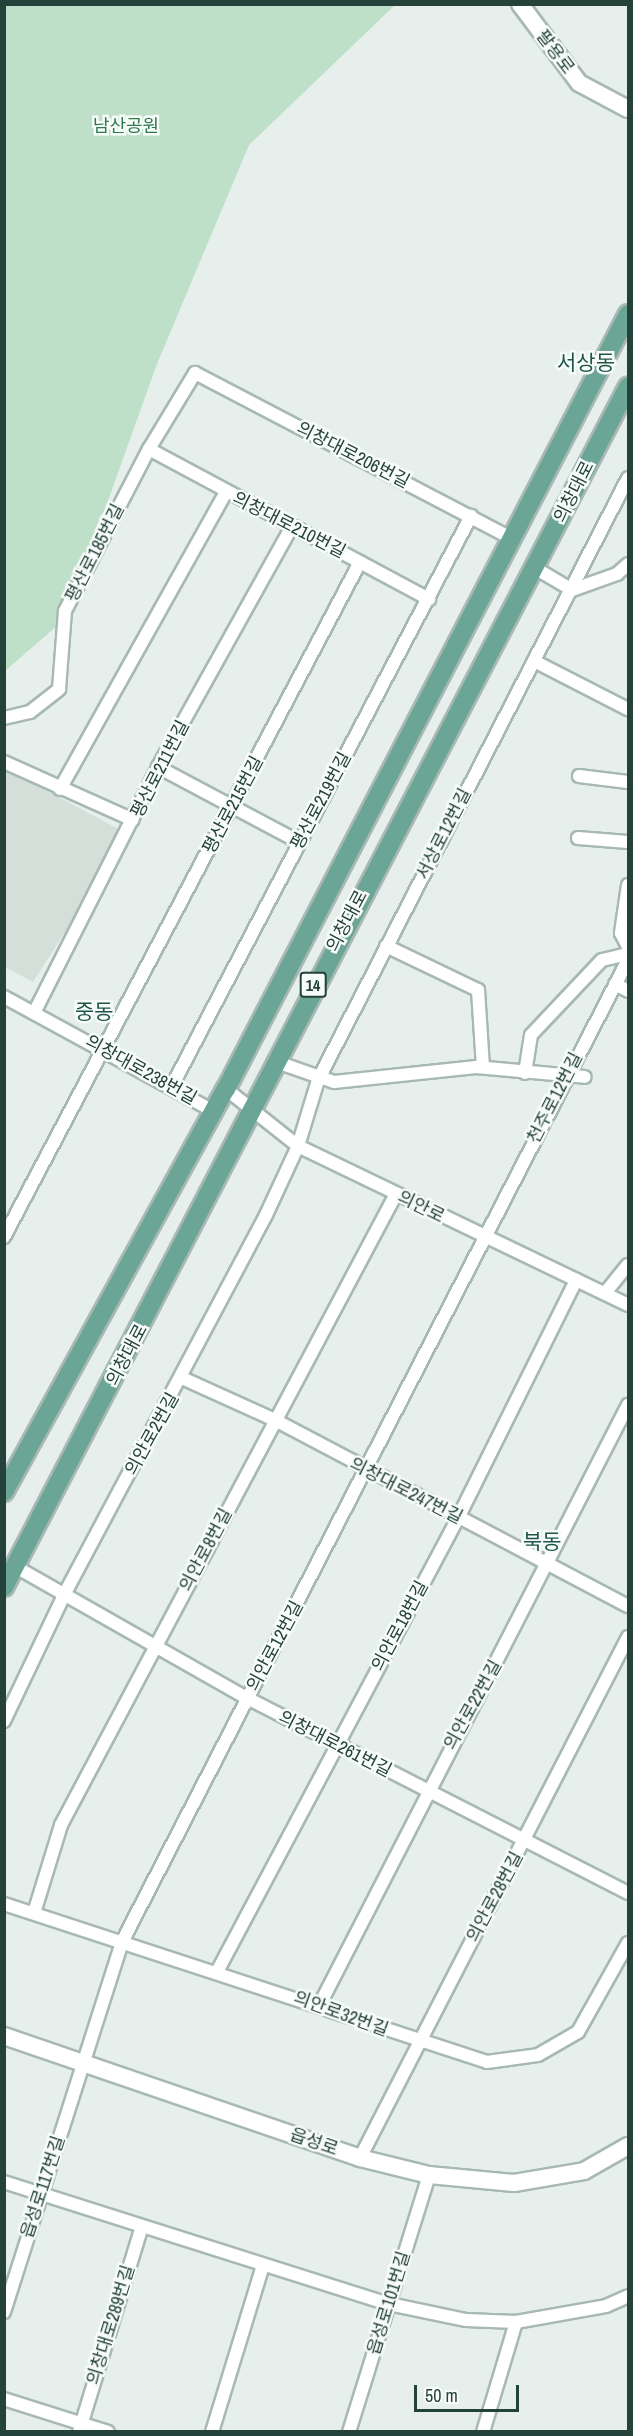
<!DOCTYPE html>
<html>
<head>
<meta charset="utf-8">
<style>
	body { margin:0 }
	#map { position:relative; width:633px; height:2436px; overflow:hidden; background:#e6efeb; font-family:"Archivo Narrow","Noto Sans KR",sans-serif }
	div>[style] { position:absolute }
	.built>* { inset:0; background:#d4dfda }
	.green>* { inset:0; background:#bfe0c8 }
	.roads { filter:drop-shadow(2px 0 #a8b8b2) drop-shadow(-2px 0 #a8b8b2) drop-shadow(0 2px #a8b8b2) drop-shadow(0 -2px #a8b8b2) }
	.minor>* { height:12px; margin:-6px; padding:0 6px; transform-origin:6px; border-radius:6px; background:#fff }
	.secondary>* { height:16px; margin:-8px; padding:0 8px; transform-origin:8px; border-radius:8px; background:#fff }
	.primary>* { height:18px; margin:-9px; padding:0 9px; transform-origin:9px; border-radius:9px; background:#6aa596 }
	span { translate:-50% -50%; white-space:nowrap; text-align:center; line-height:1.15; -webkit-text-stroke:5px #f7fbf9; paint-order:stroke }
	.shield-label span { padding:2px 4px; background:#f7fbf9; border:2px solid; border-radius:4px; -webkit-text-stroke-width:0 }
	.shield-label { font-size:16px; color:#24423a; font-weight:700 }
	.street-label { font-size:18px; color:#24423a }
	.park-label { font-size:18px; color:#2d7a4b }
	.quarter-label { font-size:21px; color:#1f5548 }
	.frame { position:absolute; inset:0; border:6px solid #24423a; pointer-events:none }
	.scale { position:absolute; left:414px; top:2385px; width:105px; height:27px; box-sizing:border-box; border:3px solid #24423a; border-top:0; padding-left:8px; font-size:18px; line-height:21px; white-space:nowrap; color:#24423a; -webkit-text-stroke:4px #f7fbf9; paint-order:stroke }
</style>
</head>
<body>
<div id="map">
	<div class="built">
		<div style="clip-path:polygon(4px 768px,128px 834px,33px 982px,5px 967px)"></div>
	</div>
	<div class="green">
		<div style="clip-path:polygon(5px 5px,395px 5px,249px 145px,157px 364px,66px 618px,5px 671px)"></div>
	</div>
	<div class="roads">
		<div class="minor">
			<div style="left:149px;top:449px;width:318px;rotate:28.2deg"></div>
			<div style="left:535px;top:568px;width:43px;rotate:30.7deg"></div>
			<div style="left:572px;top:590px;width:48px;rotate:-19.6deg"></div>
			<div style="left:617px;top:574px;width:15px;rotate:-42deg"></div>
			<div style="left:534px;top:661px;width:106px;rotate:27.1deg"></div>
			<div style="left:4px;top:718px;width:27px;rotate:-13deg"></div>
			<div style="left:30px;top:712px;width:37px;rotate:-38deg"></div>
			<div style="left:59px;top:689px;width:78px;rotate:-85.6deg"></div>
			<div style="left:65px;top:611px;width:182px;rotate:-62.6deg"></div>
			<div style="left:149px;top:449px;width:89px;rotate:-58.8deg"></div>
			<div style="left:195px;top:373px;width:356px;rotate:27.6deg"></div>
			<div style="left:4px;top:762px;width:141px;rotate:24.2deg"></div>
			<div style="left:158px;top:767px;width:160px;rotate:28deg"></div>
			<div style="left:579px;top:776px;width:49px;rotate:7deg"></div>
			<div style="left:60px;top:789px;width:340px;rotate:-60.8deg"></div>
			<div style="left:578px;top:838px;width:50px;rotate:4.6deg"></div>
			<div style="left:628px;top:885px;width:49px;rotate:98.3deg"></div>
			<div style="left:621px;top:933px;width:16px;rotate:63deg"></div>
			<div style="left:386px;top:946px;width:102px;rotate:25.6deg"></div>
			<div style="left:478px;top:990px;width:77px;rotate:86.3deg"></div>
			<div style="left:615px;top:984px;width:15px;rotate:28deg"></div>
			<div style="left:4px;top:997px;width:238px;rotate:28.6deg"></div>
			<div style="left:34px;top:1013px;width:275px;rotate:-63.2deg"></div>
			<div style="left:158px;top:767px;width:274px;rotate:-60.9deg"></div>
			<div style="left:274px;top:1061px;width:64px;rotate:19.3deg"></div>
			<div style="left:334px;top:1082px;width:143px;rotate:-6deg"></div>
			<div style="left:476px;top:1067px;width:109px;rotate:5.2deg"></div>
			<div style="left:525px;top:1073px;width:38px;rotate:-81deg"></div>
			<div style="left:531px;top:1035px;width:103px;rotate:-46.6deg"></div>
			<div style="left:602px;top:960px;width:27px;rotate:-13deg"></div>
			<div style="left:172px;top:1086px;width:644px;rotate:-62.32deg"></div>
			<div style="left:226px;top:1089px;width:92px;rotate:38.4deg"></div>
			<div style="left:298px;top:1146px;width:366px;rotate:25.7deg"></div>
			<div style="left:4px;top:1237px;width:763px;rotate:-62.19deg"></div>
			<div style="left:605px;top:1293px;width:36px;rotate:-51deg"></div>
			<div style="left:182px;top:1378px;width:102px;rotate:24.3deg"></div>
			<div style="left:275px;top:1420px;width:399px;rotate:27.8deg"></div>
			<div style="left:16px;top:1567px;width:266px;rotate:29.6deg"></div>
			<div style="left:247px;top:1698px;width:428px;rotate:27.1deg"></div>
			<div style="left:4px;top:1721px;width:140px;rotate:-64.5deg"></div>
			<div style="left:64px;top:1595px;width:430px;rotate:-62deg"></div>
			<div style="left:266px;top:1215px;width:76px;rotate:-65.1deg"></div>
			<div style="left:298px;top:1146px;width:69px;rotate:-73.1deg"></div>
			<div style="left:318px;top:1080px;width:677px;rotate:-62.75deg"></div>
			<div style="left:4px;top:1904px;width:508px;rotate:18.11deg"></div>
			<div style="left:487px;top:2062px;width:51px;rotate:-7.8deg"></div>
			<div style="left:538px;top:2055px;width:46px;rotate:-29.9deg"></div>
			<div style="left:578px;top:2032px;width:102px;rotate:-60.7deg"></div>
			<div style="left:34px;top:1913px;width:92px;rotate:-72.9deg"></div>
			<div style="left:61px;top:1825px;width:714px;rotate:-62.04deg"></div>
			<div style="left:218px;top:1970px;width:512px;rotate:-62.03deg"></div>
			<div style="left:458px;top:1518px;width:266px;rotate:-63.6deg"></div>
			<div style="left:319px;top:2006px;width:676px;rotate:-62.79deg"></div>
			<div style="left:360px;top:2158px;width:586px;rotate:-62.78deg"></div>
			<div style="left:4px;top:2182px;width:404px;rotate:17.6deg"></div>
			<div style="left:389px;top:2304px;width:79px;rotate:11.7deg"></div>
			<div style="left:466px;top:2320px;width:50px;rotate:2.3deg"></div>
			<div style="left:516px;top:2322px;width:91px;rotate:-10.1deg"></div>
			<div style="left:606px;top:2306px;width:24px;rotate:-24deg"></div>
			<div style="left:4px;top:2312px;width:391px;rotate:-72.3deg"></div>
			<div style="left:123px;top:1940px;width:1102px;rotate:-62.74deg"></div>
			<div style="left:4px;top:2399px;width:109px;rotate:17.6deg"></div>
			<div style="left:79px;top:2432px;width:215px;rotate:-73deg"></div>
			<div style="left:212px;top:2432px;width:175px;rotate:-73deg"></div>
			<div style="left:349px;top:2432px;width:269px;rotate:-72.7deg"></div>
			<div style="left:483px;top:2432px;width:115px;rotate:-73.3deg"></div>
		</div>
		<div class="secondary">
			<div style="left:520px;top:4px;width:99px;rotate:53.2deg"></div>
			<div style="left:579px;top:83px;width:55px;rotate:28deg"></div>
			<div style="left:4px;top:2036px;width:376px;rotate:18.9deg"></div>
			<div style="left:360px;top:2158px;width:71px;rotate:13.8deg"></div>
			<div style="left:429px;top:2175px;width:85px;rotate:5.4deg"></div>
			<div style="left:514px;top:2183px;width:71px;rotate:-9.7deg"></div>
			<div style="left:584px;top:2171px;width:51px;rotate:-29.6deg"></div>
		</div>
		<div class="primary">
			<div style="left:4px;top:1492px;width:460px;rotate:-61.2deg"></div>
			<div style="left:226px;top:1089px;width:873px;rotate:-62.58deg"></div>
			<div style="left:4px;top:1587px;width:1353px;rotate:-62.53deg"></div>
		</div>
	</div>
	<div class="shield-label">
		<span style="left:313px;top:985px">14</span>
	</div>
	<div class="street-label">
		<span style="left:555px;top:52px;rotate:53deg">팔용로</span>
		<span style="left:353px;top:455px;rotate:27deg">의창대로206번길</span>
		<span style="left:574px;top:492px;rotate:-63deg">의창대로</span>
		<span style="left:289px;top:525px;rotate:27deg">의창대로210번길</span>
		<span style="left:95px;top:553px;rotate:-63deg">평산로185번길</span>
		<span style="left:160px;top:769px;rotate:-63deg">평산로211번길</span>
		<span style="left:321px;top:801px;rotate:-62deg">평산로219번길</span>
		<span style="left:233px;top:805px;rotate:-62deg">평산로215번길</span>
		<span style="left:444px;top:834px;rotate:-63deg">서상로12번길</span>
		<span style="left:347px;top:921px;rotate:-62deg">의창대로</span>
		<span style="left:141px;top:1070px;rotate:29deg">의창대로238번길</span>
		<span style="left:555px;top:1098px;rotate:-63deg">천주로12번길</span>
		<span style="left:421px;top:1207px;rotate:26deg">의안로</span>
		<span style="left:127px;top:1355px;rotate:-62deg">의창대로</span>
		<span style="left:152px;top:1434px;rotate:-61deg">의안로2번길</span>
		<span style="left:406px;top:1491px;rotate:27deg">의창대로247번길</span>
		<span style="left:206px;top:1550px;rotate:-62deg">의안로8번길</span>
		<span style="left:400px;top:1626px;rotate:-62deg">의안로18번길</span>
		<span style="left:275px;top:1646px;rotate:-62deg">의안로12번길</span>
		<span style="left:473px;top:1705px;rotate:-61deg">의안로22번길</span>
		<span style="left:335px;top:1744px;rotate:27deg">의창대로261번길</span>
		<span style="left:495px;top:1897px;rotate:-62deg">의안로28번길</span>
		<span style="left:341px;top:2014px;rotate:20deg">의안로32번길</span>
		<span style="left:314px;top:2142px;rotate:19deg">읍성로</span>
		<span style="left:43px;top:2187px;rotate:-72deg">읍성로117번길</span>
		<span style="left:389px;top:2303px;rotate:-73deg">읍성로101번길</span>
		<span style="left:111px;top:2325px;rotate:-73deg">의창대로289번길</span>
	</div>
	<div class="park-label">
		<span style="left:126px;top:126px">남산공원</span>
	</div>
	<div class="quarter-label">
		<span style="left:586px;top:363px">서상동</span>
		<span style="left:94px;top:1012px">중동</span>
		<span style="left:542px;top:1542px">북동</span>
	</div>
	<div class="frame"></div>
	<div class="scale">50 m</div>
</div>
</body>
</html>
